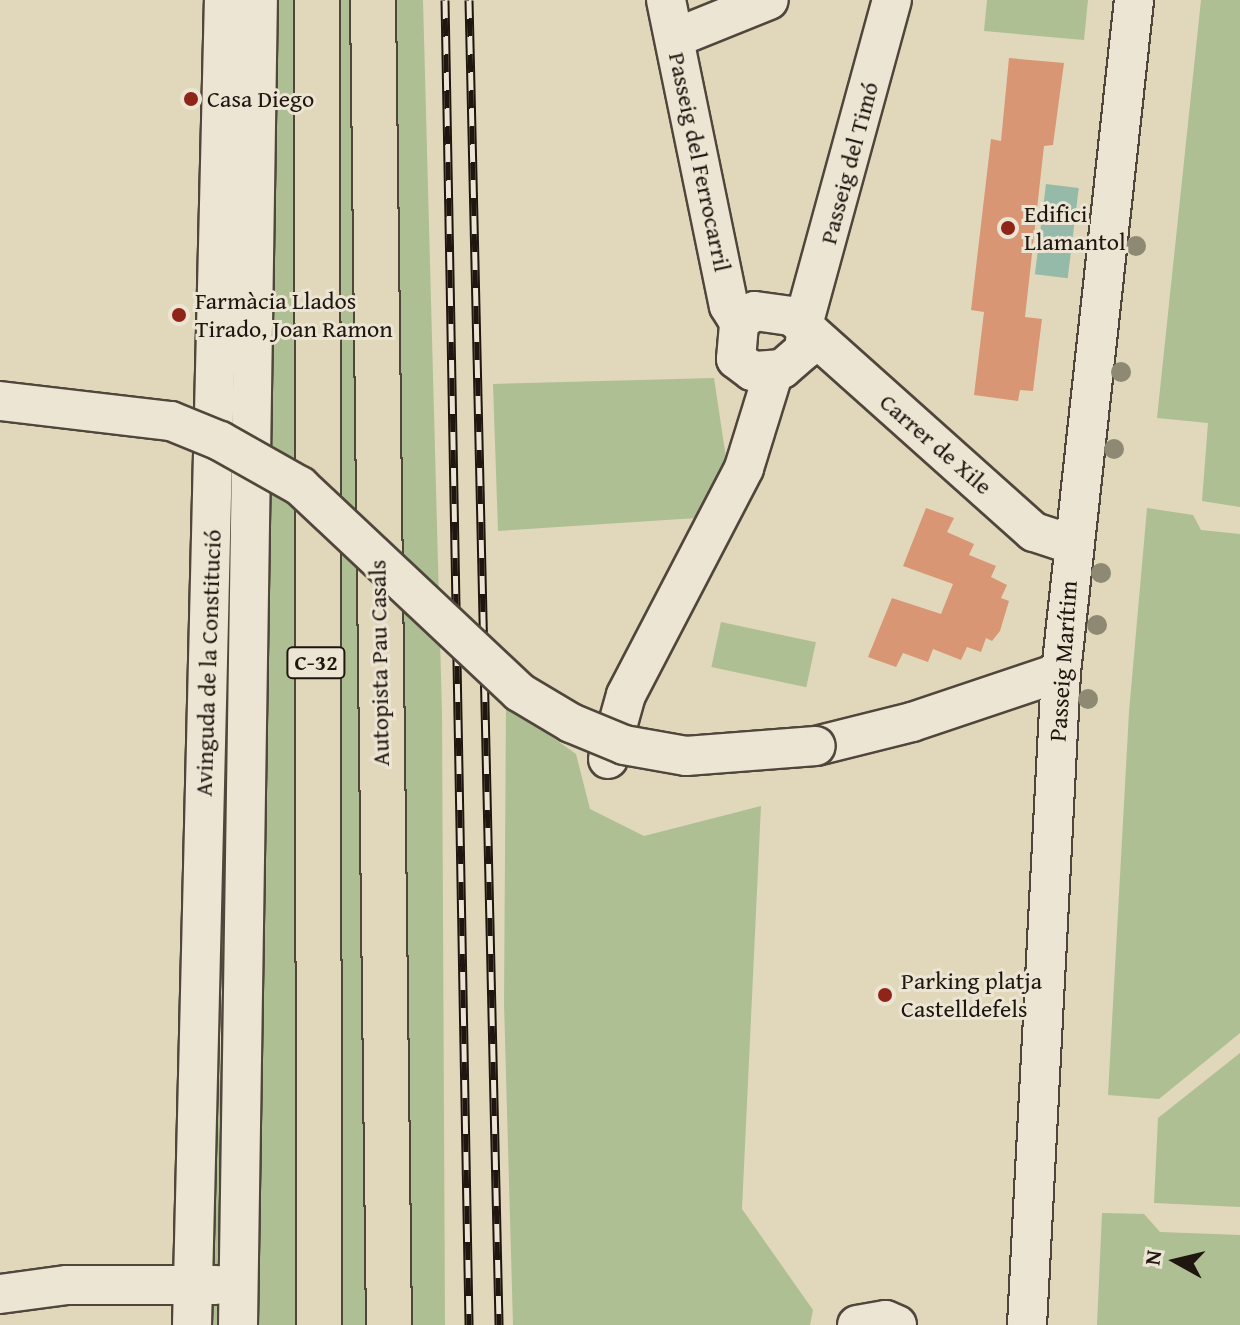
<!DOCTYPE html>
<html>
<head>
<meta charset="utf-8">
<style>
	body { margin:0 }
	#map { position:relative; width:1240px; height:1325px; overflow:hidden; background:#e1d7bb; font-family:"Gentium Book Plus",serif }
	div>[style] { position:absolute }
	.green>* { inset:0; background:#aebf94; transform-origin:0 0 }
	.water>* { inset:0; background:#95baaa; transform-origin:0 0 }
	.building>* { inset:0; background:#d99674 }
	.roads { filter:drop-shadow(2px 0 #50463b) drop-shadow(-2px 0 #50463b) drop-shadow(0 2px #50463b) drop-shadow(0 -2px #50463b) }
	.minor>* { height:38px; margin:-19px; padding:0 19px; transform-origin:19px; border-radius:19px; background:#ece5d3 }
	.highway>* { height:44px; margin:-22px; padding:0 22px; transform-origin:22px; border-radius:22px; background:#e1d7bb }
	.rail>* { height:9px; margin-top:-4.5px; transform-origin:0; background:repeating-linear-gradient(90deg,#ece5d3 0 18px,#201610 0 36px); box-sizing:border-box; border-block:2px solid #201610 }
	.bridges { filter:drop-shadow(2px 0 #50463b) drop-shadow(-2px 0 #50463b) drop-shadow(0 2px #50463b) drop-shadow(0 -2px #50463b) }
	.minor-bridge>* { height:38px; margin:-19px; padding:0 19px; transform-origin:19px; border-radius:19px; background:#ece5d3 }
	.trees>* { width:20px; height:20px; margin:-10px; border-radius:50%; background:#8e8973 }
	.dots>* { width:22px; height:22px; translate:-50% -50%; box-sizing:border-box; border:4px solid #ece5d3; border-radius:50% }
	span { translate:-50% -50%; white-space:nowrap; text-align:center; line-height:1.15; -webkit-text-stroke:6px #ece5d3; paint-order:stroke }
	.shield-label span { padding:2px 6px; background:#ece5d3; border:2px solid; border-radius:6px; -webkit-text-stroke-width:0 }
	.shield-label { font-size:22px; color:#201610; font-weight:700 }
	.poi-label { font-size:24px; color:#201610 }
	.left { translate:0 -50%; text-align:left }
	.street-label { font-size:24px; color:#201610 }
	.north { position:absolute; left:1136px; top:1221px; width:80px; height:80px; -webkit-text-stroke:6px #ece5d3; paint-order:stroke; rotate:278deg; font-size:22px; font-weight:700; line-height:32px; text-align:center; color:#201610 }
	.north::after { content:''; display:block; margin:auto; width:28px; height:36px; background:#201610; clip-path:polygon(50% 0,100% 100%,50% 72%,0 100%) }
</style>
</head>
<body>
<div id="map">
	<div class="green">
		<div style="clip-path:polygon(246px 0,423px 0,442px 713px,445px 1325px,208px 1325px,235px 735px)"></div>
		<div style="clip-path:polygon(987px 0,1088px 0,1084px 40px,984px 31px)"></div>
		<div style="clip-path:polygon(1201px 0,1240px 0,1240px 507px,1202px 501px,1208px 423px,1157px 418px)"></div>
		<div style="clip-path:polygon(714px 378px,726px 458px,697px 518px,498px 531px,493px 384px)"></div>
		<div style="clip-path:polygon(1147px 508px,1193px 515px,1201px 530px,1240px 534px,1240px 1033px,1159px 1099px,1108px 1095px,1129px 712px)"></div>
		<div style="left:721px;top:622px;width:97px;height:46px;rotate:12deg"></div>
		<div style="clip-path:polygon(506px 704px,576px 754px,590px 809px,644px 836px,761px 806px,742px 1209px,813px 1310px,810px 1325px,513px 1325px,504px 1003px)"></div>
		<div style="clip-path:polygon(1240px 1053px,1240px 1207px,1154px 1203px,1158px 1118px)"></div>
		<div style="clip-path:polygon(1102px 1213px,1144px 1214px,1160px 1232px,1240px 1235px,1240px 1325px,1097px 1325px)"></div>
	</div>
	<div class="water">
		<div style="left:1046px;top:184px;width:33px;height:91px;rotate:7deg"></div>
	</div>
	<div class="building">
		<div style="clip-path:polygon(1009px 58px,1064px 63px,1053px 145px,1044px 146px,1025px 317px,1042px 319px,1033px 391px,1020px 390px,1018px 401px,974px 395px,984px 312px,971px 310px,991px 139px,1001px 141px)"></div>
		<div style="clip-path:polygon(926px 508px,954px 518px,947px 532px,974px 544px,969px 555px,996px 566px,991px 577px,1007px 585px,1001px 598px,1009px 601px,1000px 631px,992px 641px,986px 638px,981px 652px,967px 647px,961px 660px,933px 649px,928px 662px,903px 653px,896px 667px,868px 657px,892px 598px,941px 614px,953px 584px,903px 566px)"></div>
	</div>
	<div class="roads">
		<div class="minor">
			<div style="left:666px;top:0;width:312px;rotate:78.4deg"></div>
			<div style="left:729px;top:306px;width:19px;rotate:58deg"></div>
			<div style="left:675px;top:38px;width:101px;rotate:-22deg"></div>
			<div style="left:803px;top:325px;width:337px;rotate:-74.7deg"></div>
			<div style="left:806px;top:332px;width:18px;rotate:96deg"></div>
			<div style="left:804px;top:350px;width:29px;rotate:139deg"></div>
			<div style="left:782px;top:369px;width:30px;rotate:176deg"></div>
			<div style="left:752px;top:371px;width:20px;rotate:-143deg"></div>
			<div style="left:736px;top:359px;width:37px;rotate:-85deg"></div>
			<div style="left:739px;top:322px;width:19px;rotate:-35deg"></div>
			<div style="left:755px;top:311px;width:37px;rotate:8deg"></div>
			<div style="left:792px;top:316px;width:324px;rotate:41.8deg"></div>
			<div style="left:1034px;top:532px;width:40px;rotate:18deg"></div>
			<div style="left:816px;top:746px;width:99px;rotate:-14deg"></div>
			<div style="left:912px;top:722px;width:157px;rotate:-18.6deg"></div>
			<div style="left:608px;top:759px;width:66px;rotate:-74.3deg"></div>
			<div style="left:626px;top:695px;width:256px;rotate:-62.5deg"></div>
			<div style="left:744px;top:468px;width:102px;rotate:-72.8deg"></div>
			<div style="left:0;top:1294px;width:68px;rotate:-7.7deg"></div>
			<div style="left:67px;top:1285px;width:149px"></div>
			<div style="left:192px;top:1325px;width:1325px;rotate:-88.62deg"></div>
			<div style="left:238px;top:1325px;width:1325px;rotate:-89.14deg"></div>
			<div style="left:857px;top:1325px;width:29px;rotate:-10deg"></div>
			<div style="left:886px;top:1320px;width:12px;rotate:24deg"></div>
			<div style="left:1027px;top:1325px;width:654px;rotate:-87.02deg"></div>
			<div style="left:1061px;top:672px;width:676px;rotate:-83.8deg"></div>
		</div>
		<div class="highway">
			<div style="left:317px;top:0;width:1325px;rotate:89.91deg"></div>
			<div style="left:373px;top:0;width:1325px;rotate:89.31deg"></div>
		</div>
	</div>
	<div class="rail">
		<div style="left:445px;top:0;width:1325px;rotate:88.96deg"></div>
		<div style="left:469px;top:0;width:1325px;rotate:88.7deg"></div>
	</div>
	<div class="bridges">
		<div class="minor-bridge">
			<div style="left:0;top:401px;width:172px;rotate:6.7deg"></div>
			<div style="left:171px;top:421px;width:53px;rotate:22.2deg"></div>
			<div style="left:220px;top:441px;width:92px;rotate:29.4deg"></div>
			<div style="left:300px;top:486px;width:301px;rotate:43.2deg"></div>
			<div style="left:519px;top:692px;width:61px;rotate:30.8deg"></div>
			<div style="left:571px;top:723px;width:57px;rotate:22.5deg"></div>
			<div style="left:624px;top:745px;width:63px;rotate:10.1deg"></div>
			<div style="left:686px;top:756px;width:130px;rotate:-4.4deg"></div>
		</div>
	</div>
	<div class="trees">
		<div style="left:1136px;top:246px"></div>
		<div style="left:1121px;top:372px"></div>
		<div style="left:1114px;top:449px"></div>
		<div style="left:1101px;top:573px"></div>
		<div style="left:1097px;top:625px"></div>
		<div style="left:1088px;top:699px"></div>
	</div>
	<div class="dots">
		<div style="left:191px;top:99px;background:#8f2418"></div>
		<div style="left:1008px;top:228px;background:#8f2418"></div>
		<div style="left:179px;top:315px;background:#8f2418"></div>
		<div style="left:885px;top:995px;background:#8f2418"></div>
	</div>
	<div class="shield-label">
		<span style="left:316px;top:663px">C-32</span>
	</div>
	<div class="poi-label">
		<span class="left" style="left:207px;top:99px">Casa Diego</span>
		<span class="left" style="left:1024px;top:228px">Edifici<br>Llamantol</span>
		<span class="left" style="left:195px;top:315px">Farmàcia Llados<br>Tirado, Joan Ramon</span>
		<span class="left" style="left:901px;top:995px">Parking platja<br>Castelldefels</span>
	</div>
	<div class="street-label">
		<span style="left:700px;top:162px;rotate:78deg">Passeig del Ferrocarril</span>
		<span style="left:849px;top:163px;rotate:-75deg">Passeig del Timó</span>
		<span style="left:936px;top:444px;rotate:41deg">Carrer de Xile</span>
		<span style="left:1063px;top:661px;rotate:-86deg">Passeig Marítim</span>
		<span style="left:208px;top:663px;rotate:-88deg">Avinguda de la Constitució</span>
		<span style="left:379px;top:663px;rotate:-91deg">Autopista Pau Casals</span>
	</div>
	<div class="north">N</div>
</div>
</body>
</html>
